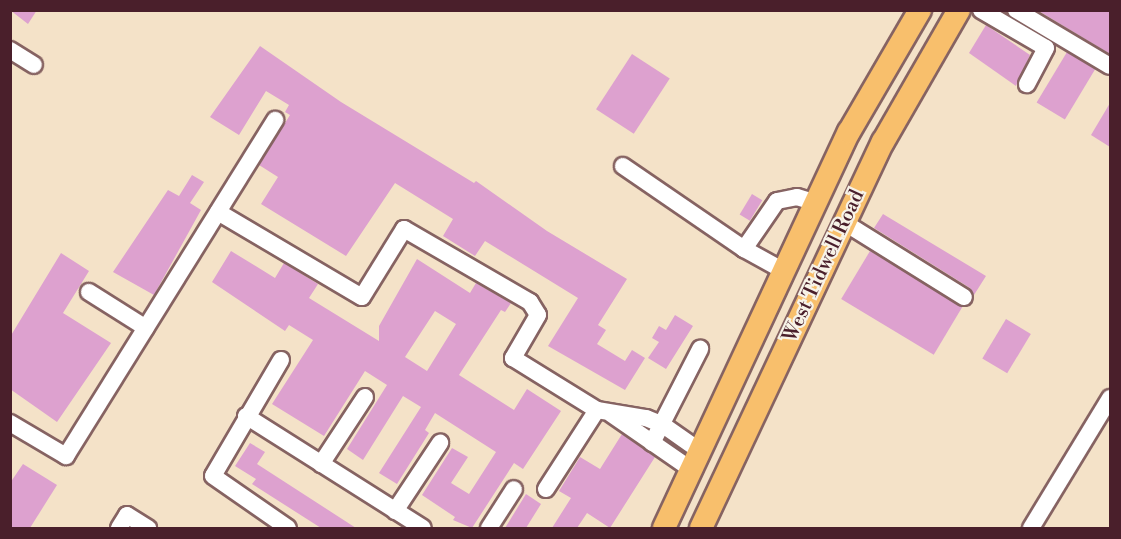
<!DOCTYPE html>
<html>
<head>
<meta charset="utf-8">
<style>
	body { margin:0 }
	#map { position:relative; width:1121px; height:539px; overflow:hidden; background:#f4e2c8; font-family:"Libre Bodoni",serif }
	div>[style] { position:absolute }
	.building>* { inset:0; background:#dda1cf; transform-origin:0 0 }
	.roads { filter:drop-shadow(2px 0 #866362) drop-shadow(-2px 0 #866362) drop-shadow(0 2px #866362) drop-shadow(0 -2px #866362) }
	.minor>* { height:16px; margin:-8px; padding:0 8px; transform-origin:8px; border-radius:8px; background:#fff }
	.major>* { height:22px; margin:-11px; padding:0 11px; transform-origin:11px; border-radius:11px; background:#f8bf6c }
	span { translate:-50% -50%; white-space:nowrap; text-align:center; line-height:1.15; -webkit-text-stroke:4.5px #f7f3e8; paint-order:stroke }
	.street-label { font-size:20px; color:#4a1f2b }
	.frame { position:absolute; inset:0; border:12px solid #4a1f2b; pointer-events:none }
</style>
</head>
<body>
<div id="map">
	<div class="building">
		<div style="clip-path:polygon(10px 10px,37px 10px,28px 24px)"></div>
		<div style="clip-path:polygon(1037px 10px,1110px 10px,1110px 54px)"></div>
		<div style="clip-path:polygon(986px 25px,1030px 55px,1016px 86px,969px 53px)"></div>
		<div style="clip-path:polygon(260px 46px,341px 102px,474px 183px,476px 181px,547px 231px,627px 279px,598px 325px,606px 330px,597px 344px,625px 361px,632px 350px,645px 358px,625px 390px,548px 346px,578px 298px,485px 241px,475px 256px,443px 236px,453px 219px,395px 183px,346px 256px,261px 204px,278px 177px,259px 165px,290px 115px,285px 112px,289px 105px,266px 91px,239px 135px,210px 117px)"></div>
		<div style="left:1067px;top:52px;width:33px;height:59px;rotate:31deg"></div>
		<div style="left:632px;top:54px;width:45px;height:66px;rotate:33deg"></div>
		<div style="clip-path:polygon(1110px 103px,1110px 147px,1091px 135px)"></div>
		<div style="clip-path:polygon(192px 175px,204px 182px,190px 203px,201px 210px,154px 295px,113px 272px,168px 190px,179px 196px)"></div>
		<div style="left:752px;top:194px;width:12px;height:24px;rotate:31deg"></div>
		<div style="clip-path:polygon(883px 214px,986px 276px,974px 295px,970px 288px,874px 228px)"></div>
		<div style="clip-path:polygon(evenodd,231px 251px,275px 278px,284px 263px,318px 284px,309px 298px,379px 341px,379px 326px,417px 259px,470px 293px,476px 283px,511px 303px,505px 312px,501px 310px,459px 375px,514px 410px,527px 389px,561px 411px,523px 469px,514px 463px,472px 528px,453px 520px,455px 517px,422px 495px,452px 448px,468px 457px,451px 483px,469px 494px,496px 452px,435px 413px,425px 430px,429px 433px,397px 484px,379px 473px,421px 407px,403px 396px,363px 460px,347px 449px,387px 385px,365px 371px,324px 436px,272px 404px,313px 340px,289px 325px,285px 331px,212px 282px,231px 251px,435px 311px,456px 324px,427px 371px,405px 357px,435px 311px)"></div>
		<div style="left:870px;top:251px;width:108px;height:56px;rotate:31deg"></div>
		<div style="clip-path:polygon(61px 253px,89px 271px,63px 313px,111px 343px,57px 422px,10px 389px,10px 337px)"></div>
		<div style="clip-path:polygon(675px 315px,693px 326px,666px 369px,648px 358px,659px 342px,652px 338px,659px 326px,666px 330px)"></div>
		<div style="left:1006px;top:319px;width:29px;height:46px;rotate:31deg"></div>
		<div style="clip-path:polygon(622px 434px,655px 457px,610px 528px,587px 513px,577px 528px,552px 528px,571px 498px,559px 491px,580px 457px,600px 469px)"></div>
		<div style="clip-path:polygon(250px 443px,265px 452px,257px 464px,356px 528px,321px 528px,252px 484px,256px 479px,235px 466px)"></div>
		<div style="clip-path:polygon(23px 464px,57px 485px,30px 528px,10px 528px,10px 483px)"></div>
		<div style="clip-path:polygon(526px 494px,541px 504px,526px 528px,505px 528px)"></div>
	</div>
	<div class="roads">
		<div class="minor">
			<div style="left:981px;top:10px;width:75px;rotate:30.3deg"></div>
			<div style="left:1046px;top:48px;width:41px;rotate:117.8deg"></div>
			<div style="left:1016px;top:10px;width:109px;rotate:30.8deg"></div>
			<div style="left:10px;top:50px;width:28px;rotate:32deg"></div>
			<div style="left:623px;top:166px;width:147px;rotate:34.4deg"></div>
			<div style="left:218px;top:212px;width:167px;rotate:30.6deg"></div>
			<div style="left:362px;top:297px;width:80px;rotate:-58.3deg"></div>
			<div style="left:404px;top:229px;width:146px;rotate:30.1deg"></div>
			<div style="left:530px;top:302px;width:15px;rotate:58deg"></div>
			<div style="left:538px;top:315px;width:50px;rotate:120.2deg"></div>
			<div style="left:513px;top:358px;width:99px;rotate:31.8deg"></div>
			<div style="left:597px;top:410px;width:50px;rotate:9.3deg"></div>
			<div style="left:646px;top:418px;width:18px;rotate:22deg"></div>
			<div style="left:663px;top:425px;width:45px;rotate:35.1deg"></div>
			<div style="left:845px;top:223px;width:140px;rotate:31.9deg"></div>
			<div style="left:784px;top:271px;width:46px;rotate:-151.2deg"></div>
			<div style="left:744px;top:249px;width:58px;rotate:-55.5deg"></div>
			<div style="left:777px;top:201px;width:20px;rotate:-11deg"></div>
			<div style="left:797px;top:197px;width:21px;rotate:17deg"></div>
			<div style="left:89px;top:292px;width:67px;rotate:32.3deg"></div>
			<div style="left:281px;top:360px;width:134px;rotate:120.4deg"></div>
			<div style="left:213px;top:476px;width:91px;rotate:34.7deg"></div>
			<div style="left:611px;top:414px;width:98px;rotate:34.7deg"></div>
			<div style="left:246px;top:416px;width:209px;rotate:32.3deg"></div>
			<div style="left:10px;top:423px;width:65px;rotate:30.5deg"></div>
			<div style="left:66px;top:456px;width:396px;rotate:-58.1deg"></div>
			<div style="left:652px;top:443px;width:106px;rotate:-62.9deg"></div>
			<div style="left:321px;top:464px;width:80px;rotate:-56.7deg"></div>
			<div style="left:546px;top:489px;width:94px;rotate:-57.2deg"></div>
			<div style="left:395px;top:511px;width:82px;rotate:-56.5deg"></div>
			<div style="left:119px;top:528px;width:15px;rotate:-58deg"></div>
			<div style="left:127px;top:515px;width:25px;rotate:32deg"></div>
			<div style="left:489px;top:528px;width:46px;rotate:-57.3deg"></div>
			<div style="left:1031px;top:528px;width:152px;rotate:-58.7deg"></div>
		</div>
		<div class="major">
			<div style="left:664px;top:528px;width:437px;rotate:-65deg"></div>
			<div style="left:849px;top:132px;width:141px;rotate:-59.8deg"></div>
			<div style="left:701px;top:528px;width:427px;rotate:-64.8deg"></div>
			<div style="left:883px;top:142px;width:152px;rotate:-60.1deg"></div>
		</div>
	</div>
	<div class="street-label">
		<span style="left:824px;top:266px;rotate:-65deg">West Tidwell Road</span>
	</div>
	<div class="frame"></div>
</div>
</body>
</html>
